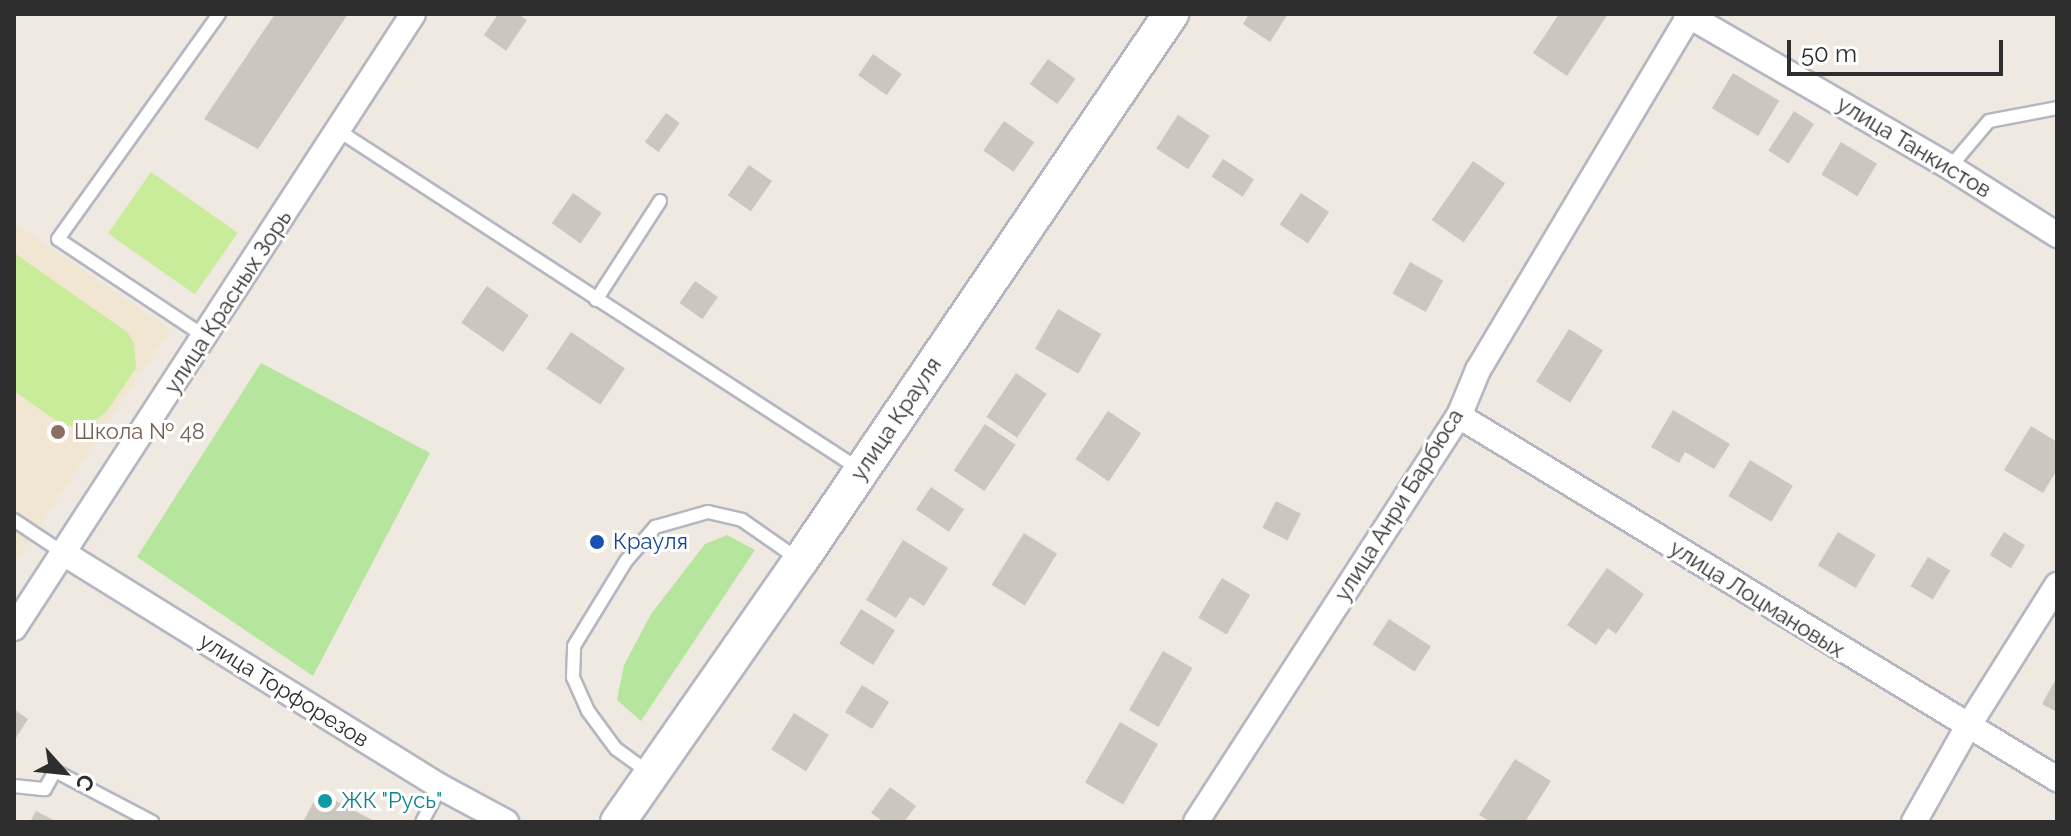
<!DOCTYPE html>
<html>
<head>
<meta charset="utf-8">
<style>
	body { margin:0 }
	#map { position:relative; width:2071px; height:836px; overflow:hidden; background:#efe9e1; font-family:Raleway,sans-serif }
	div>[style] { position:absolute }
	.education>* { inset:0; background:#f0e6d1 }
	.green>* { inset:0; background:#b6e59e }
	.pitch>* { inset:0; background:#c9ec9a; transform-origin:0 0 }
	.building>* { inset:0; background:#cbc7bf; transform-origin:0 0 }
	.roads { filter:drop-shadow(2px 0 #b4b7c1) drop-shadow(-2px 0 #b4b7c1) drop-shadow(0 2px #b4b7c1) drop-shadow(0 -2px #b4b7c1) }
	.lane>* { height:12px; margin:-6px; padding:0 6px; transform-origin:6px; border-radius:6px; background:#fff }
	.street>* { height:24px; margin:-12px; padding:0 12px; transform-origin:12px; border-radius:12px; background:#fff }
	.secondary>* { height:34px; margin:-17px; padding:0 17px; transform-origin:17px; border-radius:17px; background:#fff }
	.dots>* { width:22px; height:22px; translate:-50% -50%; box-sizing:border-box; border:4px solid #fff; border-radius:50% }
	span { translate:-50% -50%; white-space:nowrap; text-align:center; line-height:1.15; -webkit-text-stroke:6px #fff; paint-order:stroke }
	.street-label { font-size:22px; color:#2e2e2e }
	.education-label { font-size:22px; color:#785e54 }
	.left { translate:0 -50%; text-align:left }
	.transit-label { font-size:22px; color:#164399 }
	.culture-label { font-size:22px; color:#0d838f }
	.frame { position:absolute; inset:0; border:16px solid #2e2e2e; pointer-events:none }
	.north { position:absolute; left:24px; top:732px; width:80px; height:80px; -webkit-text-stroke:6px #fff; paint-order:stroke; rotate:117deg; font-size:22px; font-weight:700; line-height:32px; text-align:center; color:#2e2e2e }
	.north::after { content:''; display:block; margin:auto; width:28px; height:36px; background:#2e2e2e; clip-path:polygon(50% 0,100% 100%,50% 72%,0 100%) }
	.scale { position:absolute; left:1787px; top:40px; width:216px; height:36px; box-sizing:border-box; border:4px solid #2e2e2e; border-top:0; padding-left:10px; font-size:24px; line-height:28px; white-space:nowrap; color:#2e2e2e; -webkit-text-stroke:6px #fff; paint-order:stroke }
</style>
</head>
<body>
<div id="map">
	<div class="education">
		<div style="clip-path:polygon(14px 223px,170px 329px,14px 564px)"></div>
	</div>
	<div class="green">
		<div style="clip-path:polygon(261px 363px,430px 453px,313px 676px,137px 557px)"></div>
		<div style="clip-path:polygon(727px 535px,755px 550px,641px 721px,617px 700px,624px 665px,651px 614px,705px 544px)"></div>
	</div>
	<div class="pitch">
		<div style="left:151px;top:172px;width:106px;height:75px;rotate:35deg"></div>
		<div style="clip-path:polygon(14px 253px,127px 332px,134px 343px,136px 368px,107px 411px,87px 427px,62px 425px,14px 391px)"></div>
	</div>
	<div class="building">
		<div style="clip-path:polygon(275px 14px,348px 14px,258px 149px,204px 119px)"></div>
		<div style="clip-path:polygon(498px 14px,518px 14px,527px 20px,506px 51px,484px 35px)"></div>
		<div style="clip-path:polygon(1249px 14px,1288px 14px,1270px 42px,1243px 24px)"></div>
		<div style="clip-path:polygon(1559px 14px,1608px 14px,1567px 76px,1533px 53px)"></div>
		<div style="left:873px;top:54px;width:35px;height:26px;rotate:35deg"></div>
		<div style="left:1048px;top:59px;width:34px;height:31px;rotate:36deg"></div>
		<div style="left:1733px;top:73px;width:54px;height:41px;rotate:31deg"></div>
		<div style="left:1794px;top:111px;width:24px;height:47px;rotate:33deg"></div>
		<div style="left:666px;top:113px;width:17px;height:36px;rotate:36deg"></div>
		<div style="left:1178px;top:115px;width:38px;height:40px;rotate:33deg"></div>
		<div style="left:1004px;top:121px;width:37px;height:36px;rotate:35deg"></div>
		<div style="left:1841px;top:142px;width:42px;height:38px;rotate:31deg"></div>
		<div style="left:1223px;top:159px;width:37px;height:21px;rotate:33deg"></div>
		<div style="left:1473px;top:161px;width:39px;height:72px;rotate:35deg"></div>
		<div style="left:749px;top:165px;width:28px;height:37px;rotate:35deg"></div>
		<div style="left:573px;top:193px;width:35px;height:37px;rotate:35deg"></div>
		<div style="left:1301px;top:193px;width:34px;height:38px;rotate:34deg"></div>
		<div style="left:1410px;top:262px;width:38px;height:36px;rotate:29deg"></div>
		<div style="left:695px;top:281px;width:28px;height:27px;rotate:35deg"></div>
		<div style="left:487px;top:286px;width:51px;height:45px;rotate:35deg"></div>
		<div style="left:1058px;top:309px;width:50px;height:46px;rotate:30deg"></div>
		<div style="left:1569px;top:329px;width:40px;height:62px;rotate:32deg"></div>
		<div style="left:571px;top:332px;width:65px;height:44px;rotate:34deg"></div>
		<div style="left:1016px;top:373px;width:37px;height:53px;rotate:34deg"></div>
		<div style="clip-path:polygon(1673px 410px,1730px 444px,1714px 469px,1685px 452px,1679px 463px,1651px 447px)"></div>
		<div style="left:1108px;top:411px;width:40px;height:58px;rotate:34deg"></div>
		<div style="left:985px;top:424px;width:37px;height:56px;rotate:34deg"></div>
		<div style="clip-path:polygon(2031px 426px,2057px 442px,2057px 470px,2043px 493px,2004px 470px)"></div>
		<div style="left:1750px;top:460px;width:50px;height:42px;rotate:31deg"></div>
		<div style="left:931px;top:487px;width:40px;height:27px;rotate:34deg"></div>
		<div style="left:1276px;top:501px;width:28px;height:30px;rotate:27deg"></div>
		<div style="left:1838px;top:532px;width:44px;height:39px;rotate:31deg"></div>
		<div style="left:2004px;top:532px;width:25px;height:27px;rotate:32deg"></div>
		<div style="left:1024px;top:533px;width:39px;height:61px;rotate:32deg"></div>
		<div style="clip-path:polygon(903px 540px,948px 568px,924px 606px,910px 597px,896px 618px,866px 600px)"></div>
		<div style="left:1928px;top:557px;width:26px;height:34px;rotate:31deg"></div>
		<div style="clip-path:polygon(1607px 568px,1644px 594px,1616px 634px,1608px 628px,1596px 645px,1567px 625px)"></div>
		<div style="left:1222px;top:578px;width:33px;height:46px;rotate:31deg"></div>
		<div style="left:861px;top:609px;width:40px;height:41px;rotate:32deg"></div>
		<div style="left:1389px;top:619px;width:50px;height:30px;rotate:33deg"></div>
		<div style="left:1163px;top:651px;width:34px;height:68px;rotate:30deg"></div>
		<div style="clip-path:polygon(2057px 677px,2057px 712px,2042px 704px)"></div>
		<div style="left:862px;top:685px;width:32px;height:32px;rotate:32deg"></div>
		<div style="clip-path:polygon(14px 709px,28px 719px,14px 741px)"></div>
		<div style="left:794px;top:713px;width:41px;height:43px;rotate:32deg"></div>
		<div style="left:1120px;top:722px;width:44px;height:70px;rotate:30deg"></div>
		<div style="clip-path:polygon(1515px 759px,1551px 781px,1525px 822px,1491px 822px,1479px 815px)"></div>
		<div style="clip-path:polygon(890px 787px,916px 806px,904px 822px,884px 822px,871px 813px)"></div>
		<div style="clip-path:polygon(319px 792px,353px 810px,376px 822px,303px 822px)"></div>
		<div style="clip-path:polygon(36px 811px,57px 822px,30px 822px)"></div>
	</div>
	<div class="roads">
		<div class="lane">
			<div style="left:339px;top:131px;width:620px;rotate:33.02deg"></div>
			<div style="left:1950px;top:167px;width:60px;rotate:-49.7deg"></div>
			<div style="left:1989px;top:121px;width:69px;rotate:-10.8deg"></div>
			<div style="left:596px;top:300px;width:118px;rotate:-57.1deg"></div>
			<div style="left:204px;top:336px;width:175px;rotate:-146.4deg"></div>
			<div style="left:58px;top:239px;width:277px;rotate:-54.4deg"></div>
			<div style="left:14px;top:520px;width:61px;rotate:33.7deg"></div>
			<div style="left:648px;top:772px;width:39px;rotate:-144deg"></div>
			<div style="left:616px;top:749px;width:47px;rotate:-126.4deg"></div>
			<div style="left:588px;top:711px;width:36px;rotate:-114deg"></div>
			<div style="left:573px;top:678px;width:32px;rotate:-88deg"></div>
			<div style="left:574px;top:646px;width:100px;rotate:-58.5deg"></div>
			<div style="left:626px;top:561px;width:45px;rotate:-49.5deg"></div>
			<div style="left:655px;top:527px;width:55px;rotate:-15.8deg"></div>
			<div style="left:708px;top:512px;width:35px;rotate:13deg"></div>
			<div style="left:742px;top:520px;width:68px;rotate:34.9deg"></div>
			<div style="left:14px;top:786px;width:31px;rotate:6deg"></div>
			<div style="left:45px;top:789px;width:21px;rotate:-61deg"></div>
			<div style="left:55px;top:771px;width:110px;rotate:27.7deg"></div>
			<div style="left:422px;top:822px;width:40px;rotate:-62deg"></div>
		</div>
		<div class="street">
			<div style="left:1686px;top:14px;width:305px;rotate:30.1deg"></div>
			<div style="left:1950px;top:167px;width:127px;rotate:32.4deg"></div>
			<div style="left:1459px;top:416px;width:700px;rotate:31.26deg"></div>
			<div style="left:65px;top:554px;width:442px;rotate:31.8deg"></div>
			<div style="left:441px;top:787px;width:74px;rotate:28.3deg"></div>
			<div style="left:14px;top:628px;width:732px;rotate:-56.98deg"></div>
			<div style="left:1196px;top:822px;width:484px;rotate:-57.1deg"></div>
			<div style="left:1459px;top:416px;width:50px;rotate:-67.6deg"></div>
			<div style="left:1478px;top:370px;width:412px;rotate:-59.2deg"></div>
			<div style="left:1914px;top:822px;width:108px;rotate:-60.6deg"></div>
			<div style="left:1967px;top:728px;width:169px;rotate:-57.8deg"></div>
		</div>
		<div class="secondary">
			<div style="left:618px;top:822px;width:320px;rotate:-55.1deg"></div>
			<div style="left:801px;top:560px;width:660px;rotate:-55.88deg"></div>
		</div>
	</div>
	<div class="dots">
		<div style="left:58px;top:432px;background:#8d6e63"></div>
		<div style="left:597px;top:542px;background:#1a4fb4"></div>
		<div style="left:325px;top:801px;background:#0f9aa8"></div>
	</div>
	<div class="street-label">
		<span style="left:1914px;top:147px;rotate:31deg">улица Танкистов</span>
		<span style="left:228px;top:302px;rotate:-57deg">улица Красных Зорь</span>
		<span style="left:896px;top:419px;rotate:-56deg">улица Крауля</span>
		<span style="left:1399px;top:505px;rotate:-58deg">улица Анри Барбюса</span>
		<span style="left:1757px;top:599px;rotate:32deg">улица Лоцмановых</span>
		<span style="left:284px;top:690px;rotate:32deg">улица Торфорезов</span>
	</div>
	<div class="education-label">
		<span class="left" style="left:74px;top:432px">Школа № 48</span>
	</div>
	<div class="transit-label">
		<span class="left" style="left:613px;top:542px">Крауля</span>
	</div>
	<div class="culture-label">
		<span class="left" style="left:341px;top:801px">ЖК "Русь"</span>
	</div>
	<div class="frame"></div>
	<div class="north">С</div>
	<div class="scale">50 m</div>
</div>
</body>
</html>
